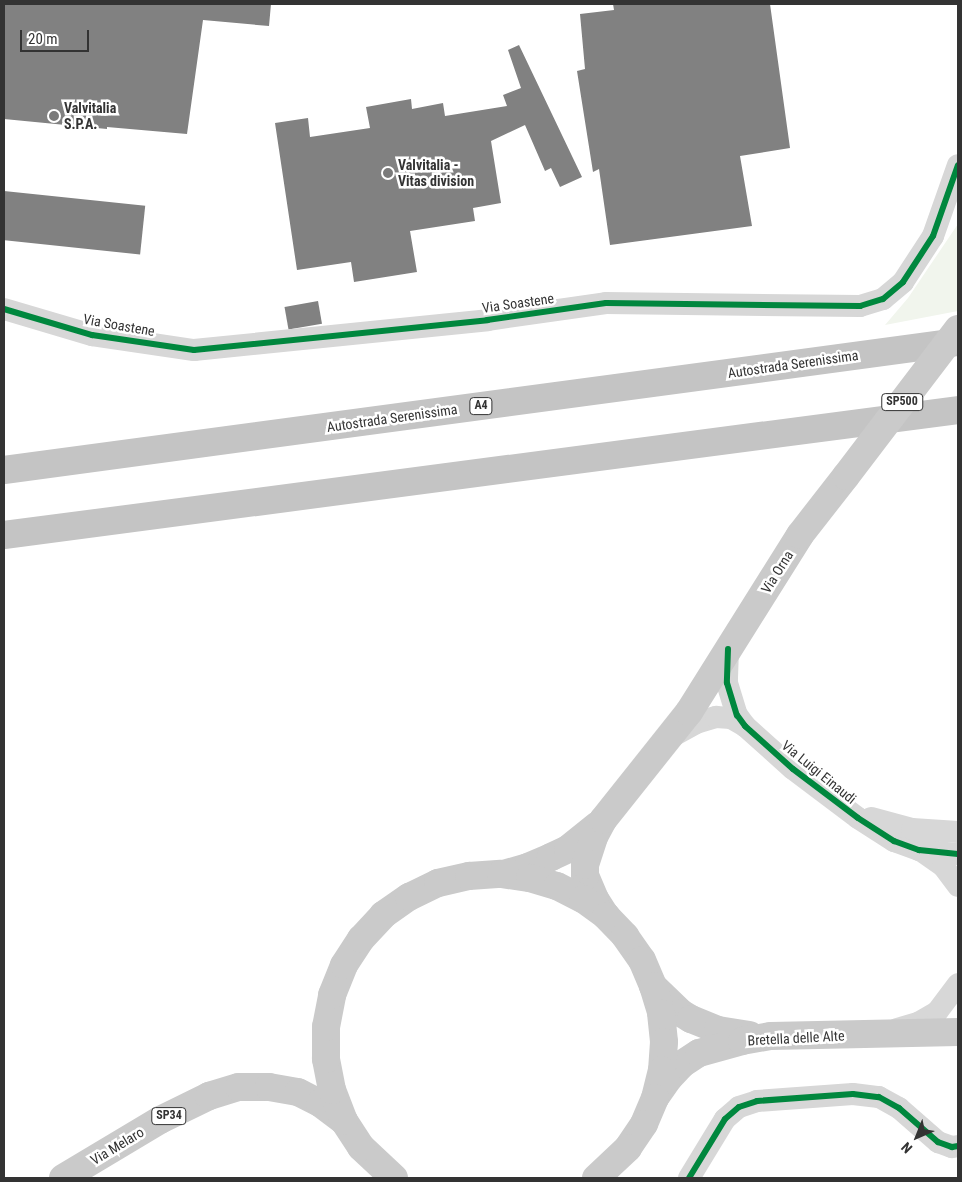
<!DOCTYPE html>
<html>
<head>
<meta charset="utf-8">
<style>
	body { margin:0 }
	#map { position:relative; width:962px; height:1182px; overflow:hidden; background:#fff; font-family:"Roboto Condensed",sans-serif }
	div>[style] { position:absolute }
	.green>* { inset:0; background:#f1f5ed }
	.building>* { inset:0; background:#818181; transform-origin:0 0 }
	.minor>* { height:22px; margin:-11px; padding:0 11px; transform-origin:11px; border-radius:11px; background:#d7d7d7 }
	.primary>* { height:28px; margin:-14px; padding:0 14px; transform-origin:14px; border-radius:14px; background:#cacaca }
	.motorway>* { height:28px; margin:-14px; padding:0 14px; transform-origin:14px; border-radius:14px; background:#c4c4c4 }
	.primary-bridge>* { height:28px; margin:-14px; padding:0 14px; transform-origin:14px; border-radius:14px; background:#cacaca }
	.cycleway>* { height:6px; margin:-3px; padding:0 3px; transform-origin:3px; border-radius:3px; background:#00873e }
	.dots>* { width:14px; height:14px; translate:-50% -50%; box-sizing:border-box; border:2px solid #fff; border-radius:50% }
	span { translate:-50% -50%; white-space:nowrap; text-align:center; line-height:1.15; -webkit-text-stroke:5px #fff; paint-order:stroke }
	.shield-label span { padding:1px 4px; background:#fff; border:1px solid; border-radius:4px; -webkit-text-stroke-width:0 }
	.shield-label { font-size:12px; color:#333; font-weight:700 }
	.poi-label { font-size:14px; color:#333; font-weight:700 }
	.left { translate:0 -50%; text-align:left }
	.street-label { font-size:14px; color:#333 }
	.frame { position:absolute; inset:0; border:5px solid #333; pointer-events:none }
	.north { position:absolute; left:892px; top:1112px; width:50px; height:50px; -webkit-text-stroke:4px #fff; paint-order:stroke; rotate:224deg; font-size:14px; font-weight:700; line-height:20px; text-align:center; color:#333 }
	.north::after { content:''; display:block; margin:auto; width:18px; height:22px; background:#333; clip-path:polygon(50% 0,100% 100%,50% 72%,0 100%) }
	.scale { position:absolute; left:20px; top:30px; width:69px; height:22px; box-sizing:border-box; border:2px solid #333; border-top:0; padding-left:6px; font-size:15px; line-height:18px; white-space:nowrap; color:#333; -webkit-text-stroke:4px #fff; paint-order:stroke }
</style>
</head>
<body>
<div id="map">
	<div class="green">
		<div style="clip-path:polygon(958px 224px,958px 311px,885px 325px,908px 298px)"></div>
	</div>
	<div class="building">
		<div style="clip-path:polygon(4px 4px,271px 4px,269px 26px,203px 20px,187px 134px,107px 127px,107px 129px,4px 119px)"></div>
		<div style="clip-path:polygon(613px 4px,770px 4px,790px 148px,740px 156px,752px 226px,610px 245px,599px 169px,593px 172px,577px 71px,585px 69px,580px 14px,614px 10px)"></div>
		<div style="clip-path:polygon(519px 45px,582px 177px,560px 187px,551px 168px,545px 171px,525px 125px,491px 141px,501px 203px,473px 208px,475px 221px,410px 231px,417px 272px,354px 282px,351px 262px,297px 270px,275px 123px,308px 118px,310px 137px,370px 128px,366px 107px,411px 99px,412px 109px,443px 103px,445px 116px,507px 106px,503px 95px,521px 88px,508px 50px)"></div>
		<div style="left:4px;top:191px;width:142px;height:49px;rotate:6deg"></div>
		<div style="left:318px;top:301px;width:23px;height:34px;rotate:80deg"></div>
	</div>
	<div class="minor">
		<div style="left:4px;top:309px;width:92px;rotate:16.5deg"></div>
		<div style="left:92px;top:335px;width:103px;rotate:8.4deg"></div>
		<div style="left:194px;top:350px;width:295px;rotate:-5.8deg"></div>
		<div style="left:487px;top:320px;width:120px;rotate:-8.1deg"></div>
		<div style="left:606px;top:303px;width:254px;rotate:0.7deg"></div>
		<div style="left:860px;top:306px;width:24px;rotate:-17deg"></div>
		<div style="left:883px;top:299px;width:26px;rotate:-40deg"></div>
		<div style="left:903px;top:282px;width:55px;rotate:-56.9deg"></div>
		<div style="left:933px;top:236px;width:75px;rotate:-70.6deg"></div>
		<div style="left:728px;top:649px;width:34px;rotate:92deg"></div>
		<div style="left:727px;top:683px;width:34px;rotate:73deg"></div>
		<div style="left:737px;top:715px;width:14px;rotate:54deg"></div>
		<div style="left:745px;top:726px;width:64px;rotate:41.9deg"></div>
		<div style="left:793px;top:769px;width:81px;rotate:37deg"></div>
		<div style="left:858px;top:818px;width:43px;rotate:32.6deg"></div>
		<div style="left:894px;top:841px;width:27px;rotate:20deg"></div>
		<div style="left:919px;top:850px;width:39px;rotate:6deg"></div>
		<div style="left:673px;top:736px;width:26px;rotate:-29deg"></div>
		<div style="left:696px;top:723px;width:21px;rotate:-17deg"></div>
		<div style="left:716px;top:717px;width:15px;rotate:4deg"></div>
		<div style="left:731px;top:718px;width:16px;rotate:30deg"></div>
		<div style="left:871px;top:818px;width:42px;rotate:15deg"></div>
		<div style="left:912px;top:829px;width:46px;rotate:3.7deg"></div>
		<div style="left:923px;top:852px;width:24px;rotate:35deg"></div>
		<div style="left:943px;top:866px;width:25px;rotate:53deg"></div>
		<div style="left:897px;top:1029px;width:22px;rotate:-16deg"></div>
		<div style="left:918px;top:1023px;width:22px;rotate:-30deg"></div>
		<div style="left:937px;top:1012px;width:35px;rotate:-53deg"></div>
		<div style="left:689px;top:1178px;width:69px;rotate:-58.6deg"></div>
		<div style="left:725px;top:1119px;width:18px;rotate:-41deg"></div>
		<div style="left:739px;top:1107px;width:19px;rotate:-18deg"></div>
		<div style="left:757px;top:1101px;width:96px;rotate:-4.2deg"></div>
		<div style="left:853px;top:1094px;width:26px;rotate:7deg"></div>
		<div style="left:879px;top:1097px;width:23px;rotate:29deg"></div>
		<div style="left:899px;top:1108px;width:52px;rotate:41.1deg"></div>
		<div style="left:938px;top:1142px;width:15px;rotate:20deg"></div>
		<div style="left:952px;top:1147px;width:6px;rotate:-9deg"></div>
	</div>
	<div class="primary">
		<div style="left:507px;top:873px;width:22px;rotate:-16deg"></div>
		<div style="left:528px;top:867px;width:25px;rotate:-23deg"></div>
		<div style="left:551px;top:857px;width:19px;rotate:-25deg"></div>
		<div style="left:568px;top:849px;width:38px;rotate:-39deg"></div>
		<div style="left:604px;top:913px;width:17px;rotate:-123deg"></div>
		<div style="left:595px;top:899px;width:25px;rotate:-113deg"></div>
		<div style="left:585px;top:876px;width:11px;rotate:-90deg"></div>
		<div style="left:585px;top:865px;width:29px;rotate:-72deg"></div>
		<div style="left:594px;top:837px;width:19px;rotate:-62deg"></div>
		<div style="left:603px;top:820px;width:138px;rotate:-51.5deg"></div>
		<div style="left:689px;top:712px;width:209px;rotate:-57.9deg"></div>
		<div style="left:800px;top:535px;width:75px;rotate:-52.1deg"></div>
		<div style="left:653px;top:986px;width:39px;rotate:44deg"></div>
		<div style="left:681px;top:1013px;width:12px;rotate:31deg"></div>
		<div style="left:691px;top:1019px;width:29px;rotate:22deg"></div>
		<div style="left:718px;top:1030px;width:32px;rotate:9deg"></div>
		<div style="left:657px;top:1095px;width:21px;rotate:-55deg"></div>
		<div style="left:669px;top:1078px;width:19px;rotate:-47deg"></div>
		<div style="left:682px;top:1064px;width:20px;rotate:-33deg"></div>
		<div style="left:699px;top:1053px;width:45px;rotate:-15.6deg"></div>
		<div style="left:742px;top:1041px;width:29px;rotate:-10deg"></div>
		<div style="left:771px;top:1036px;width:187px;rotate:-1.2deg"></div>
		<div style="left:63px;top:1178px;width:113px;rotate:-30.9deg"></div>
		<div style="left:160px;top:1120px;width:55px;rotate:-26.1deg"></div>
		<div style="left:209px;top:1096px;width:31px;rotate:-17deg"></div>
		<div style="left:239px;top:1087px;width:30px"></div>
		<div style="left:269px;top:1087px;width:29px;rotate:10deg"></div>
		<div style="left:298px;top:1092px;width:25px;rotate:27deg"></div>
		<div style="left:320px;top:1103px;width:30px;rotate:37deg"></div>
		<div style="left:394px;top:1178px;width:45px;rotate:-136.8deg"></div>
		<div style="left:361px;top:1147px;width:31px;rotate:-123deg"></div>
		<div style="left:344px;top:1121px;width:33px;rotate:-111deg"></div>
		<div style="left:332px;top:1090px;width:32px;rotate:-101deg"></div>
		<div style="left:326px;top:1059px;width:32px;rotate:-90deg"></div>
		<div style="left:326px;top:1027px;width:33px;rotate:-79deg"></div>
		<div style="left:332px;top:995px;width:32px;rotate:-68deg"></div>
		<div style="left:344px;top:965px;width:31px;rotate:-57deg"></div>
		<div style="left:361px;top:939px;width:33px;rotate:-47deg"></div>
		<div style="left:383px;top:915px;width:32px;rotate:-35deg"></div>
		<div style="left:409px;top:897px;width:32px;rotate:-26deg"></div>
		<div style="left:438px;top:883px;width:32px;rotate:-13deg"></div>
		<div style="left:469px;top:876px;width:32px;rotate:-4deg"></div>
		<div style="left:501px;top:874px;width:29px;rotate:8deg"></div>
		<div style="left:530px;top:878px;width:28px;rotate:17deg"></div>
		<div style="left:557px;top:886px;width:29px;rotate:27deg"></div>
		<div style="left:583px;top:899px;width:29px;rotate:36deg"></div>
		<div style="left:606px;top:916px;width:28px;rotate:46deg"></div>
		<div style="left:625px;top:936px;width:29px;rotate:55deg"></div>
		<div style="left:642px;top:960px;width:28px;rotate:67deg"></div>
		<div style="left:653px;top:986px;width:28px;rotate:73deg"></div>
		<div style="left:661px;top:1013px;width:29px;rotate:84deg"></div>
		<div style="left:664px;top:1042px;width:28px;rotate:94deg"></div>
		<div style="left:662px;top:1070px;width:29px;rotate:104deg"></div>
		<div style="left:655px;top:1098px;width:28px;rotate:113deg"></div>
		<div style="left:644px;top:1124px;width:29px;rotate:124deg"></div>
		<div style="left:628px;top:1148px;width:44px;rotate:136.8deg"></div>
	</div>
	<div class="motorway">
		<div style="left:4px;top:470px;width:963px;rotate:-7.64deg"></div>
		<div style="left:4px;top:535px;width:962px;rotate:-7.46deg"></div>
	</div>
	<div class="primary-bridge">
		<div style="left:846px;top:476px;width:185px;rotate:-52.7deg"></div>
	</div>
	<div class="cycleway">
		<div style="left:4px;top:309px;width:92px;rotate:16.5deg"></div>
		<div style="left:92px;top:335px;width:103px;rotate:8.4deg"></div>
		<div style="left:194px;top:350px;width:295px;rotate:-5.8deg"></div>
		<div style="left:487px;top:320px;width:120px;rotate:-8.1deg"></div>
		<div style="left:606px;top:303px;width:254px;rotate:0.7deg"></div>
		<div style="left:860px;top:306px;width:24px;rotate:-17deg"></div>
		<div style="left:883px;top:299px;width:26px;rotate:-40deg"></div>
		<div style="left:903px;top:282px;width:55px;rotate:-56.9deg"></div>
		<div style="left:933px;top:236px;width:75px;rotate:-70.6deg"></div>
		<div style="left:728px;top:649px;width:34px;rotate:92deg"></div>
		<div style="left:727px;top:683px;width:34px;rotate:73deg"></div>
		<div style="left:737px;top:715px;width:14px;rotate:54deg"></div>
		<div style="left:745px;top:726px;width:64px;rotate:41.9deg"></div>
		<div style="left:793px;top:769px;width:81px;rotate:37deg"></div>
		<div style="left:858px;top:818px;width:43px;rotate:32.6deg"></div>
		<div style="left:894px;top:841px;width:27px;rotate:20deg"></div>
		<div style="left:919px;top:850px;width:39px;rotate:6deg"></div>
		<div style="left:689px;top:1178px;width:69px;rotate:-58.6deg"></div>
		<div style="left:725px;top:1119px;width:18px;rotate:-41deg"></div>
		<div style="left:739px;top:1107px;width:19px;rotate:-18deg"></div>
		<div style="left:757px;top:1101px;width:96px;rotate:-4.2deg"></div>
		<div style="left:853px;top:1094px;width:26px;rotate:7deg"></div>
		<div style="left:879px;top:1097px;width:23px;rotate:29deg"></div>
		<div style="left:899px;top:1108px;width:52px;rotate:41.1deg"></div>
		<div style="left:938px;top:1142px;width:15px;rotate:20deg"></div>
		<div style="left:952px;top:1147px;width:6px;rotate:-9deg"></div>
	</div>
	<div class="dots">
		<div style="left:54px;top:116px;background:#7a7a7a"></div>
		<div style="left:388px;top:173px;background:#7a7a7a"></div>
	</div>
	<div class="shield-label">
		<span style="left:902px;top:402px">SP500</span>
		<span style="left:481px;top:406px">A4</span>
		<span style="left:169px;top:1116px">SP34</span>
	</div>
	<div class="poi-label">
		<span class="left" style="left:64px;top:116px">Valvitalia<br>S.P.A.</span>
		<span class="left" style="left:398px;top:173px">Valvitalia -<br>Vitas division</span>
	</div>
	<div class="street-label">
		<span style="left:518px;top:303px;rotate:-8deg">Via Soastene</span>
		<span style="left:119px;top:325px;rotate:10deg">Via Soastene</span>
		<span style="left:793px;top:364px;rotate:-8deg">Autostrada Serenissima</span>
		<span style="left:392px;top:418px;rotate:-8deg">Autostrada Serenissima</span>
		<span style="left:777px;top:572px;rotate:-58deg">Via Orna</span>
		<span style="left:819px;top:772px;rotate:39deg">Via Luigi Einaudi</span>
		<span style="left:796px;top:1038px;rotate:-3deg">Bretella delle Alte</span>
		<span style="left:117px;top:1146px;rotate:-31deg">Via Melaro</span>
	</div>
	<div class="frame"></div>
	<div class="north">N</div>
	<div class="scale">20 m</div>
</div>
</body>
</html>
